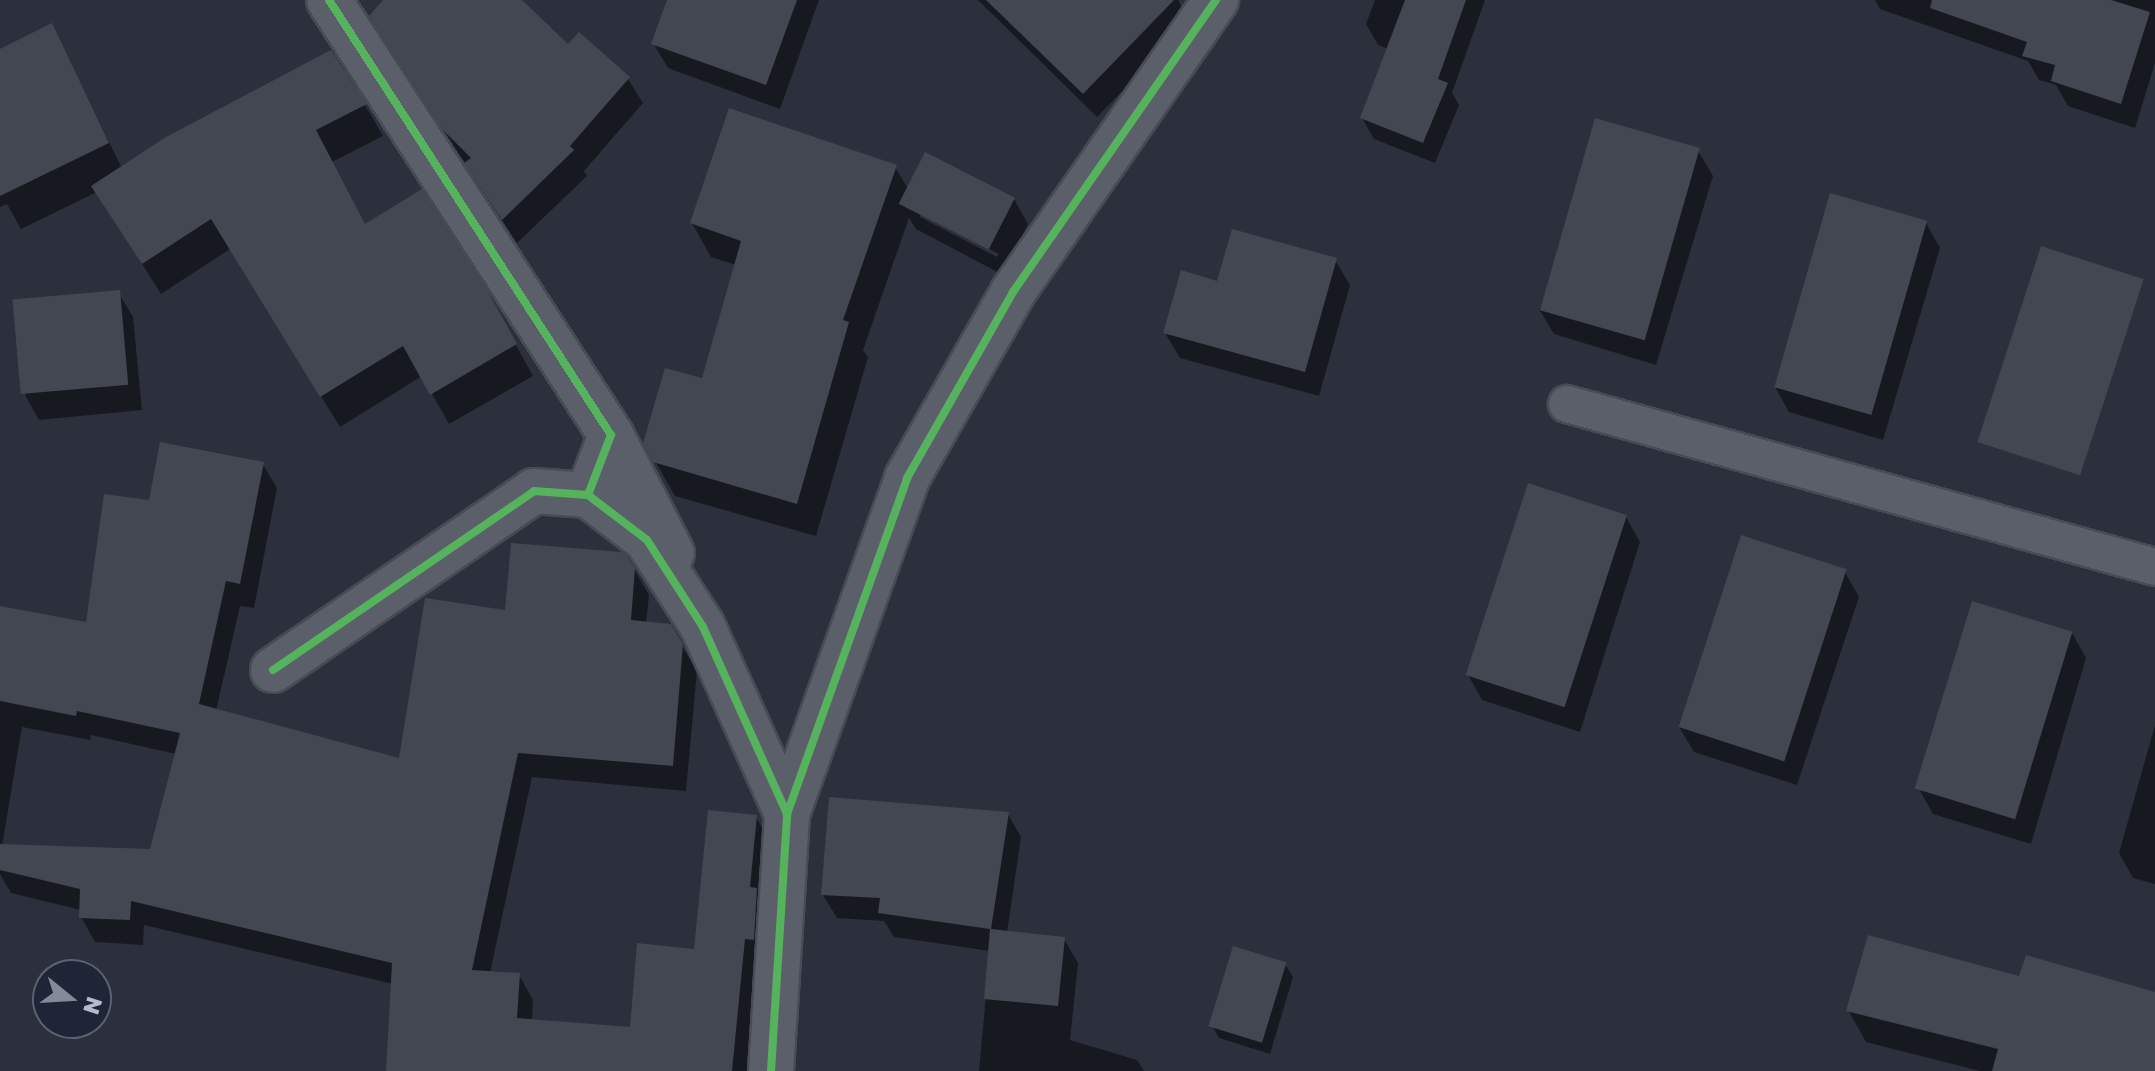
<!DOCTYPE html>
<html>
<head>
<meta charset="utf-8">
<style>
	body { margin:0 }
	#map { position:relative; width:2155px; height:1071px; overflow:hidden; background:#2b303c; font-family:"Golos Text",sans-serif }
	div>[style] { position:absolute }
	.shadow>* { inset:0; background:#0007 }
	.building>* { inset:0; background:#434751; transform-origin:0 0 }
	.roads { filter:drop-shadow(2px 0 #474b54) drop-shadow(-2px 0 #474b54) drop-shadow(0 2px #474b54) drop-shadow(0 -2px #474b54) }
	.lane>* { height:36px; margin:-18px; padding:0 18px; transform-origin:18px; border-radius:18px; background:#5b5f69 }
	.street>* { height:44px; margin:-22px; padding:0 22px; transform-origin:22px; border-radius:22px; background:#5b5f69 }
	.cycleway>* { height:8px; margin:-4px; padding:0 4px; transform-origin:4px; border-radius:4px; background:#56b35d }
	span { translate:-50% -50%; white-space:nowrap; text-align:center; line-height:1.15; -webkit-text-stroke:7px #1d2537; paint-order:stroke }
	.north { position:absolute; left:32px; top:959px; width:80px; height:80px; box-sizing:border-box; background:#1d2537; border:2px solid #5a6173; border-radius:50%; rotate:108deg; font-size:22px; font-weight:700; line-height:32px; text-align:center; color:#b5bbcc }
	.north::after { content:''; display:block; margin:auto; width:28px; height:36px; background:#858a9a; clip-path:polygon(50% 0,100% 100%,50% 72%,0 100%) }
</style>
</head>
<body>
<div id="map">
	<div class="shadow">
		<div style="clip-path:polygon(386px 0,519px 0,568px 47px,628px 79px,643px 103px,584px 171px,587px 176px,517px 243px,386px 41px)"></div>
		<div style="clip-path:polygon(669px 0,819px 0,780px 109px,668px 68px,653px 43px)"></div>
		<div style="clip-path:polygon(978px 0,1178px 0,1190px 22px,1097px 117px)"></div>
		<div style="clip-path:polygon(1375px 0,1485px 0,1452px 93px,1459px 105px,1435px 163px,1374px 139px,1362px 118px,1389px 49px,1378px 45px,1366px 24px)"></div>
		<div style="clip-path:polygon(1875px 0,2155px 0,2155px 63px,2135px 128px,2068px 106px,2056px 85px,2039px 80px,2028px 61px,1880px 9px)"></div>
		<div style="clip-path:polygon(51px 26px,122px 168px,365px 105px,383px 136px,332px 162px,365px 226px,502px 320px,533px 376px,449px 424px,422px 376px,340px 427px,230px 249px,161px 294px,97px 192px,21px 229px,7px 204px,0 207px,0 51px)"></div>
		<div style="clip-path:polygon(1698px 151px,1713px 176px,1656px 365px,1554px 334px,1539px 309px)"></div>
		<div style="clip-path:polygon(evenodd,895px 167px,909px 190px,1014px 199px,1028px 224px,1003px 275px,916px 229px,909px 218px,863px 350px,868px 357px,816px 536px,675px 496px,655px 461px,703px 381px,736px 265px,711px 257px,692px 223px,895px 167px,920px 213px,999px 254px,997px 257px,920px 217px,920px 213px)"></div>
		<div style="clip-path:polygon(1926px 223px,1940px 248px,1883px 440px,1789px 412px,1775px 387px)"></div>
		<div style="clip-path:polygon(1335px 260px,1350px 285px,1319px 396px,1180px 358px,1165px 333px,1218px 283px)"></div>
		<div style="clip-path:polygon(118px 292px,133px 317px,142px 410px,39px 420px,25px 395px)"></div>
		<div style="clip-path:polygon(evenodd,262px 463px,277px 488px,254px 608px,240px 606px,216px 711px,400px 760px,506px 613px,634px 569px,649px 595px,646px 624px,670px 626px,697px 671px,686px 791px,532px 777px,490px 973px,519px 975px,533px 1000px,532px 1021px,631px 1029px,696px 951px,756px 817px,770px 842px,748px 1071px,388px 1071px,393px 984px,144px 925px,143px 945px,95px 942px,81px 917px,81px 910px,11px 893px,0 874px,0 608px,88px 625px,151px 502px,262px 463px,22px 727px,90px 740px,91px 735px,176px 754px,151px 851px,2px 846px,22px 727px)"></div>
		<div style="clip-path:polygon(1626px 517px,1640px 542px,1580px 732px,1482px 700px,1468px 675px)"></div>
		<div style="clip-path:polygon(1845px 572px,1859px 597px,1797px 785px,1694px 752px,1679px 727px)"></div>
		<div style="clip-path:polygon(2072px 633px,2086px 658px,2031px 844px,1933px 814px,1919px 789px)"></div>
		<div style="clip-path:polygon(2155px 725px,2155px 884px,2133px 878px,2119px 853px)"></div>
		<div style="clip-path:polygon(1008px 814px,1021px 837px,1007px 933px,1064px 939px,1078px 963px,1070px 1040px,1137px 1060px,1144px 1071px,979px 1071px,990px 951px,894px 937px,884px 921px,837px 918px,823px 895px)"></div>
		<div style="clip-path:polygon(1285px 964px,1293px 977px,1270px 1054px,1219px 1038px,1212px 1026px)"></div>
		<div style="clip-path:polygon(2021px 979px,2155px 994px,2155px 1071px,1980px 1071px,1866px 1042px,1848px 1010px)"></div>
	</div>
	<div class="building">
		<div style="clip-path:polygon(383px 0,522px 0,568px 44px,579px 32px,630px 77px,570px 146px,574px 150px,502px 220px,464px 163px,471px 158px,442px 129px,369px 16px)"></div>
		<div style="clip-path:polygon(667px 0,797px 0,766px 85px,651px 44px)"></div>
		<div style="clip-path:polygon(986px 0,1174px 0,1083px 94px)"></div>
		<div style="clip-path:polygon(1405px 0,1466px 0,1438px 79px,1448px 83px,1423px 143px,1360px 118px)"></div>
		<div style="clip-path:polygon(1932px 0,2111px 0,2150px 12px,2121px 104px,2051px 81px,2055px 65px,2022px 56px,2027px 42px,1930px 8px)"></div>
		<div style="clip-path:polygon(52px 23px,109px 143px,0 196px,0 49px)"></div>
		<div style="clip-path:polygon(331px 50px,367px 104px,316px 130px,365px 224px,422px 189px,485px 286px,517px 344px,430px 395px,403px 346px,320px 397px,211px 219px,142px 264px,91px 186px,166px 137px)"></div>
		<div style="clip-path:polygon(729px 108px,897px 165px,843px 320px,849px 322px,797px 504px,653px 462px,643px 443px,665px 368px,702px 378px,741px 241px,690px 223px)"></div>
		<div style="left:1595px;top:118px;width:109px;height:200px;rotate:16deg"></div>
		<div style="left:925px;top:152px;width:101px;height:58px;rotate:27deg"></div>
		<div style="left:1830px;top:193px;width:101px;height:202px;rotate:16deg"></div>
		<div style="clip-path:polygon(1232px 229px,1337px 258px,1305px 372px,1163px 333px,1181px 270px,1217px 281px)"></div>
		<div style="left:2041px;top:246px;width:108px;height:206px;rotate:18deg"></div>
		<div style="left:120px;top:290px;width:95px;height:108px;rotate:85deg"></div>
		<div style="clip-path:polygon(160px 442px,264px 462px,240px 584px,226px 581px,199px 704px,399px 758px,425px 598px,505px 610px,511px 543px,622px 552px,628px 557px,635px 568px,631px 620px,671px 624px,683px 644px,673px 766px,518px 753px,472px 970px,520px 973px,517px 1018px,630px 1027px,637px 943px,694px 949px,708px 810px,757px 815px,750px 887px,757px 888px,754px 940px,745px 939px,732px 1071px,386px 1071px,392px 963px,131px 901px,130px 920px,79px 918px,80px 889px,0 870px,0 844px,150px 849px,180px 733px,77px 711px,76px 716px,0 701px,0 606px,86px 622px,104px 494px,149px 500px)"></div>
		<div style="left:1528px;top:483px;width:104px;height:202px;rotate:18deg"></div>
		<div style="left:1741px;top:535px;width:111px;height:202px;rotate:18deg"></div>
		<div style="left:1972px;top:601px;width:105px;height:196px;rotate:17deg"></div>
		<div style="clip-path:polygon(829px 797px,1009px 812px,991px 929px,1065px 937px,1058px 1006px,984px 999px,990px 929px,878px 913px,880px 898px,821px 895px)"></div>
		<div style="clip-path:polygon(1868px 935px,2019px 976px,2026px 955px,2155px 992px,2155px 1071px,1992px 1071px,1998px 1049px,1846px 1011px)"></div>
		<div style="left:1233px;top:946px;width:56px;height:84px;rotate:17deg"></div>
	</div>
	<div class="roads">
		<div class="lane">
			<div style="left:1567px;top:404px;width:610px;rotate:15.49deg"></div>
		</div>
		<div class="street">
			<div style="left:329px;top:0;width:518px;rotate:57.05deg"></div>
			<div style="left:611px;top:435px;width:64px;rotate:111deg"></div>
			<div style="left:611px;top:435px;width:133px;rotate:62.7deg"></div>
			<div style="left:273px;top:670px;width:316px;rotate:-34.4deg"></div>
			<div style="left:534px;top:491px;width:54px;rotate:4.2deg"></div>
			<div style="left:588px;top:495px;width:74px;rotate:37.3deg"></div>
			<div style="left:647px;top:540px;width:103px;rotate:57.2deg"></div>
			<div style="left:703px;top:627px;width:205px;rotate:65.8deg"></div>
			<div style="left:771px;top:1071px;width:257px;rotate:-86.4deg"></div>
			<div style="left:787px;top:814px;width:357px;rotate:-70.3deg"></div>
			<div style="left:907px;top:478px;width:214px;rotate:-60.3deg"></div>
			<div style="left:1013px;top:292px;width:356px;rotate:-55.2deg"></div>
		</div>
	</div>
	<div class="cycleway">
		<div style="left:329px;top:0;width:518px;rotate:57.05deg"></div>
		<div style="left:611px;top:435px;width:64px;rotate:111deg"></div>
		<div style="left:273px;top:670px;width:316px;rotate:-34.4deg"></div>
		<div style="left:534px;top:491px;width:54px;rotate:4.2deg"></div>
		<div style="left:588px;top:495px;width:74px;rotate:37.3deg"></div>
		<div style="left:647px;top:540px;width:103px;rotate:57.2deg"></div>
		<div style="left:703px;top:627px;width:205px;rotate:65.8deg"></div>
		<div style="left:771px;top:1071px;width:257px;rotate:-86.4deg"></div>
		<div style="left:787px;top:814px;width:357px;rotate:-70.3deg"></div>
		<div style="left:907px;top:478px;width:214px;rotate:-60.3deg"></div>
		<div style="left:1013px;top:292px;width:356px;rotate:-55.2deg"></div>
	</div>
	<div class="north">N</div>
</div>
</body>
</html>
